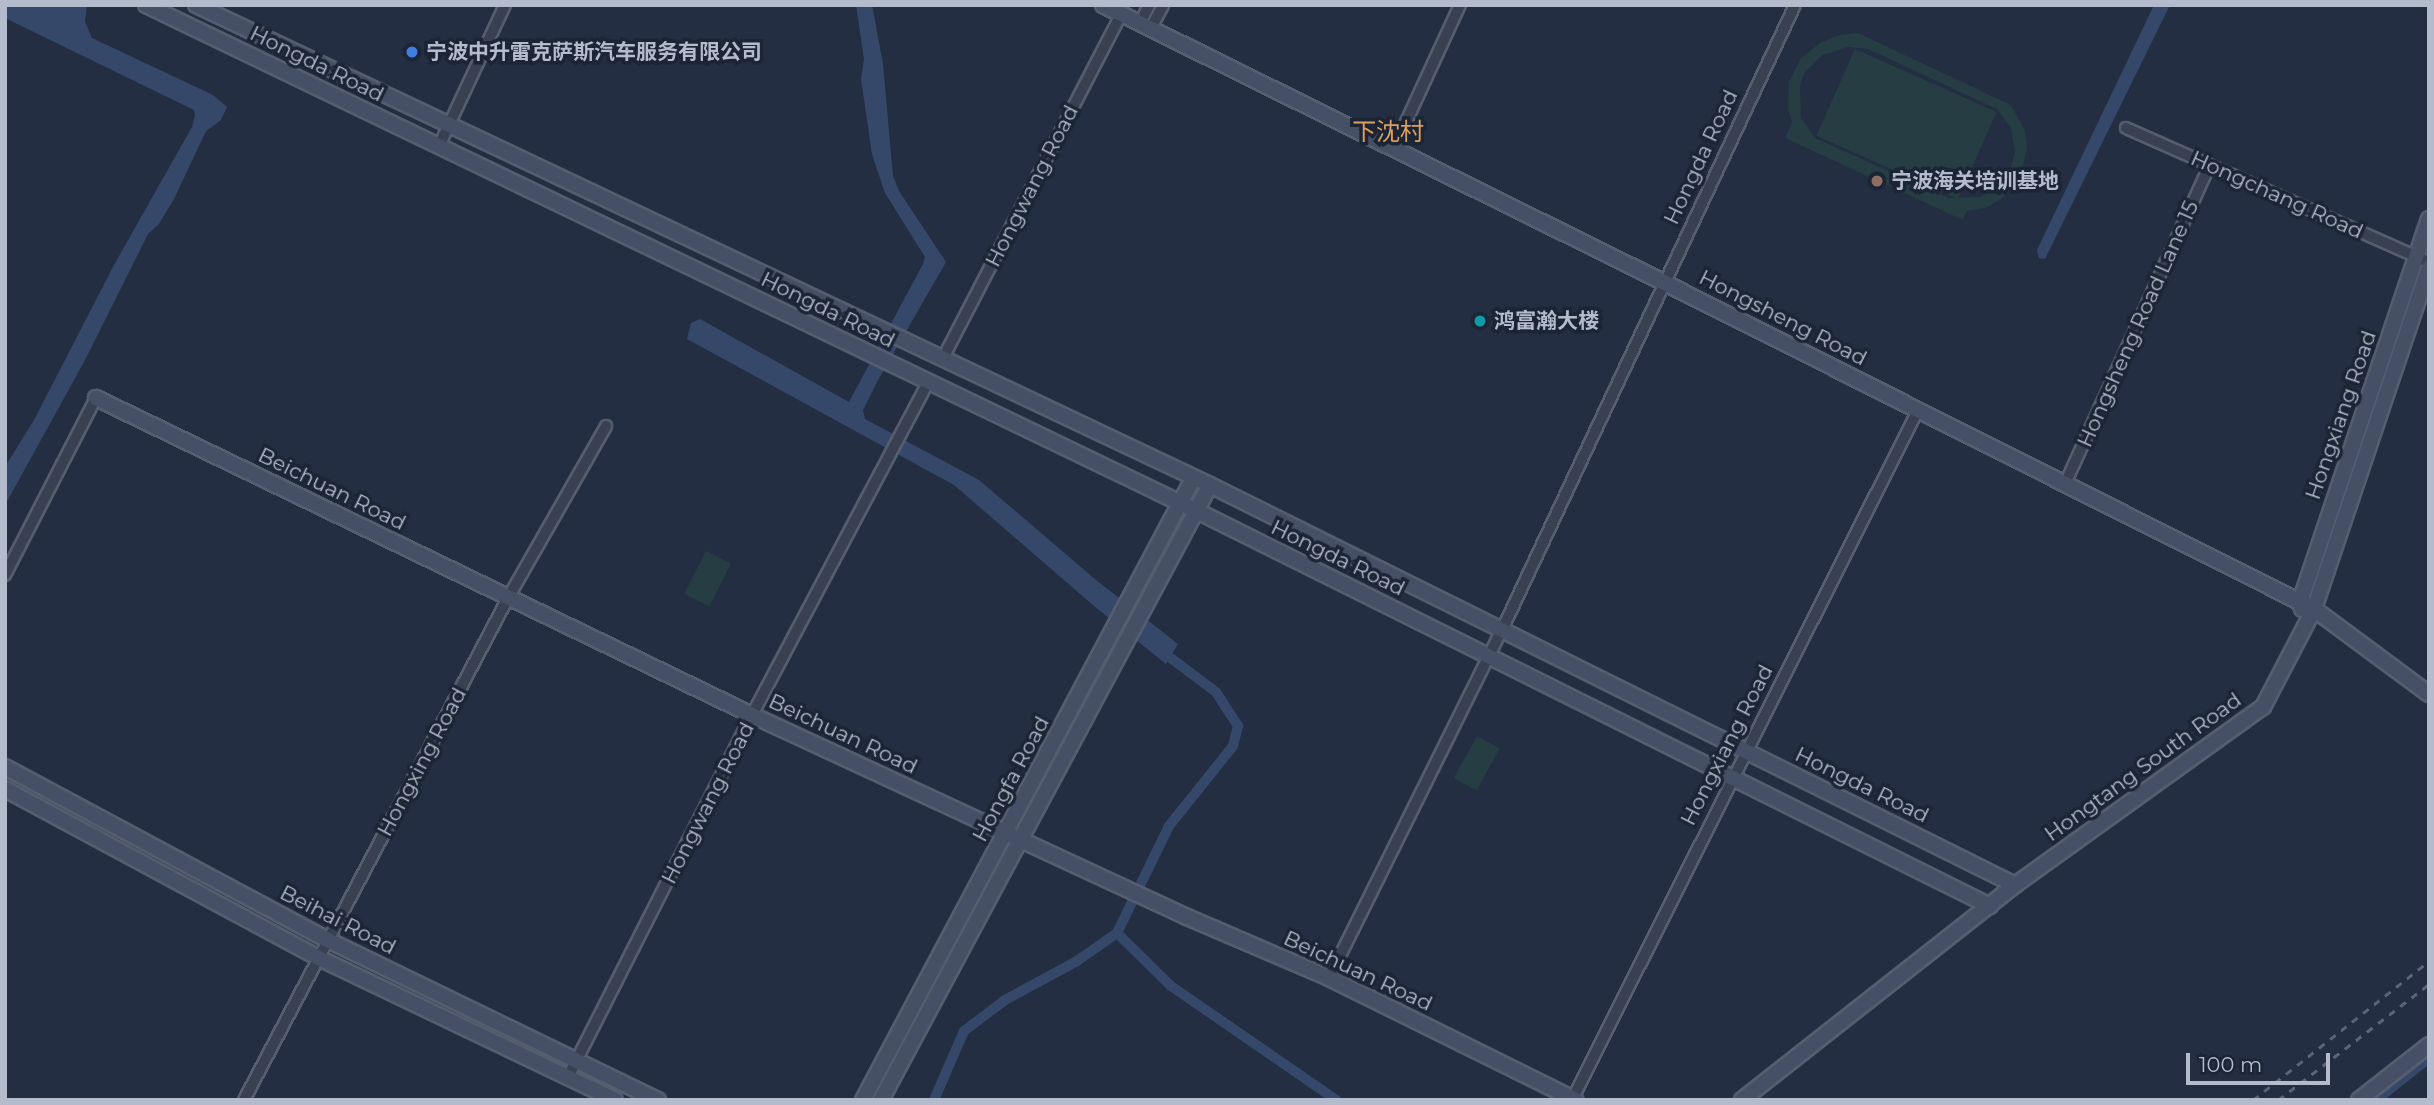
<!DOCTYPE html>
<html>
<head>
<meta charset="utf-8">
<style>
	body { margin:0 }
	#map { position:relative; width:2434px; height:1105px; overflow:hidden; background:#232e42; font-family:Montserrat,"Noto Sans SC",sans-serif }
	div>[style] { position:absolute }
	.green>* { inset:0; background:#253d43; transform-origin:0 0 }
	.water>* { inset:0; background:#36486a }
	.canal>* { height:10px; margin:-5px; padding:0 5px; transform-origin:5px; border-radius:5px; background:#36486a }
	.roads { filter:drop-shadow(2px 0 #555e6f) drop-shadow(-2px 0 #555e6f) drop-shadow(0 2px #555e6f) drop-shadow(0 -2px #555e6f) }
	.street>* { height:10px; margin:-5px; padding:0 5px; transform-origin:5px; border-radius:5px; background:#384051 }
	.secondary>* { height:14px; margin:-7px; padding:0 7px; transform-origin:7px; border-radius:7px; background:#454f65 }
	.rail>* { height:2.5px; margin-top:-1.25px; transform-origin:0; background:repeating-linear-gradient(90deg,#596479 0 7px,transparent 0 14px) }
	.dots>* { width:19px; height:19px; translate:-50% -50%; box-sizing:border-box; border:4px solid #1c2536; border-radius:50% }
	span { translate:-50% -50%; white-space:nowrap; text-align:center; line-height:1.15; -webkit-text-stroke:7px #1c2536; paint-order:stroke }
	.poi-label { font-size:21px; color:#b4bbcc; font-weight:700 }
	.left { translate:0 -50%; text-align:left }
	.street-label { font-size:21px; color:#b4bbcc }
	.quarter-label { font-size:24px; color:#de9f5d }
	.frame { position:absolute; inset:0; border:7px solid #b4bbcc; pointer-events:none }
	.scale { position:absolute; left:2186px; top:1053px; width:144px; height:32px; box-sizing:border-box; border:4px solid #b4bbcc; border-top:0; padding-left:9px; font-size:21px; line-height:24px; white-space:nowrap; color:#b4bbcc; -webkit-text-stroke:5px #1c2536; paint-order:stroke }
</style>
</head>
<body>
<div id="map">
	<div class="green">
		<div style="clip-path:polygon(evenodd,1858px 33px,2011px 105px,2025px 131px,2027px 148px,2021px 174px,2007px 195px,1986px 208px,1967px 211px,1963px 220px,1785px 138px,1792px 122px,1788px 109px,1789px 82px,1801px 58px,1820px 43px,1839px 35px,1858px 33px,1848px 47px,1868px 49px,1997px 109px,2011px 128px,2015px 153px,2008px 176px,1998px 187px,1980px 197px,1948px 198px,1815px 138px,1801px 118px,1800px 85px,1805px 72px,1822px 55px,1848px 47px)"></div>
		<div style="left:1855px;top:49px;width:155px;height:95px;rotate:24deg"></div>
		<div style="left:706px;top:551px;width:28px;height:48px;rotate:27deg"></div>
		<div style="left:1477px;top:736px;width:26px;height:48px;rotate:29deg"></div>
	</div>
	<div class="water">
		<div style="clip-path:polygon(5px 5px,87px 5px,85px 22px,92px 38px,213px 95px,227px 107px,221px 120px,206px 131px,174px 199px,159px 224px,148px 234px,84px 362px,5px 505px,5px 467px,34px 420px,114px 265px,192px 127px,195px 115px,194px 110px,5px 18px)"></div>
		<div style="clip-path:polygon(856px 5px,872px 5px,883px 64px,893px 176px,899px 191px,946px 262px,877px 382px,863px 410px,865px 419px,979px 480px,1096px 580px,1178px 644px,1166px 664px,1094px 606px,954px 485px,687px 339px,691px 323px,700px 319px,849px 402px,923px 264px,925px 257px,885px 193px,872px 154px,861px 79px,864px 59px)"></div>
		<div style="clip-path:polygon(2154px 5px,2170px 5px,2045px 259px,2039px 258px,2037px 250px)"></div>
	</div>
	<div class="canal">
		<div style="left:1117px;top:933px;width:76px;rotate:44.5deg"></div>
		<div style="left:1171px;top:986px;width:201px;rotate:34.6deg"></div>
		<div style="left:934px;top:1100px;width:75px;rotate:-66.5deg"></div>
		<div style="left:964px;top:1031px;width:51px;rotate:-37.1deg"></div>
		<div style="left:1005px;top:1000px;width:82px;rotate:-28.4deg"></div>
		<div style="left:1077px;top:961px;width:49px;rotate:-35deg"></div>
		<div style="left:1117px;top:933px;width:119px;rotate:-64.1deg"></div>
		<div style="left:1169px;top:826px;width:102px;rotate:-51.3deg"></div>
		<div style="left:1233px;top:746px;width:21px;rotate:-76deg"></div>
		<div style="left:1238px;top:726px;width:40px;rotate:-122.9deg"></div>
		<div style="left:1216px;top:692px;width:70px;rotate:-143.1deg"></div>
		<div style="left:2376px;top:1100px;width:68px;rotate:-38.4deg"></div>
	</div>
	<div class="roads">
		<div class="street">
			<div style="left:1140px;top:23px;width:20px;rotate:-63deg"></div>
			<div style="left:1151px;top:28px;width:26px;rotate:-62deg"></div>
			<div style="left:2126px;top:128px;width:331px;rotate:23.9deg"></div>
			<div style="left:439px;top:146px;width:156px;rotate:-64.9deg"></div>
			<div style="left:1393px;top:150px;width:160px;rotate:-65.2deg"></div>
			<div style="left:943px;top:358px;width:387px;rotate:-62.6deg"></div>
			<div style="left:2065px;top:484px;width:350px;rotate:-65.6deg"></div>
			<div style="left:5px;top:575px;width:199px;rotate:-62.8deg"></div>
			<div style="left:1329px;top:978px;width:389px;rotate:-63.6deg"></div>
			<div style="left:1502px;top:630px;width:690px;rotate:-64.88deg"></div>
			<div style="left:568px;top:1077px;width:406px;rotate:-63.1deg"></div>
			<div style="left:752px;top:715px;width:377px;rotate:-62.1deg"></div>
			<div style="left:1573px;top:1098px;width:770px;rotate:-63.37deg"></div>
			<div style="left:244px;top:1100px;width:567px;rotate:-62.26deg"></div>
			<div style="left:508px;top:598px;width:198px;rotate:-60.3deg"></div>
		</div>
		<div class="secondary">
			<div style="left:146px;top:5px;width:1166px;rotate:25.71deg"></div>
			<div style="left:1197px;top:511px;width:886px;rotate:26.48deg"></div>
			<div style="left:196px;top:5px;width:1122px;rotate:25.33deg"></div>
			<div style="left:1210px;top:485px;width:899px;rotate:26.42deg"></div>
			<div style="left:1103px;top:5px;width:611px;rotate:26.31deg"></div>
			<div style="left:1651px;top:276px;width:742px;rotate:26.67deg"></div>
			<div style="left:2314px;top:609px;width:143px;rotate:36.5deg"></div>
			<div style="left:96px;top:398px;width:729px;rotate:25.79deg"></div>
			<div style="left:752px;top:715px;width:480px;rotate:24.9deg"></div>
			<div style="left:1187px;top:917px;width:155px;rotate:23.2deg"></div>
			<div style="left:1329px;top:978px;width:275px;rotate:26.3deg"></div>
			<div style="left:2302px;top:609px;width:7px;rotate:-106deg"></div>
			<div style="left:2300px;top:602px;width:404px;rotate:-71.4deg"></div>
			<div style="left:5px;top:767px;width:366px;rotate:28.2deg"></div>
			<div style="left:328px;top:940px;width:367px;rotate:25.9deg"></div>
			<div style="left:5px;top:789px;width:357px;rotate:28.3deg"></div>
			<div style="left:319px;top:958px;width:328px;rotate:25.6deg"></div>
			<div style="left:863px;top:1100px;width:705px;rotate:-62.02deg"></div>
			<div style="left:881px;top:1100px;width:697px;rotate:-61.86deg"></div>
			<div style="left:1742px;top:1100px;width:347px;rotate:-38.2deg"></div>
			<div style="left:2015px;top:885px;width:305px;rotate:-35.7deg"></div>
			<div style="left:2263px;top:707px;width:110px;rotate:-62.5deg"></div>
			<div style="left:2314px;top:609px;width:360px;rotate:-71.4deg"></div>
			<div style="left:2359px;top:1100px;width:89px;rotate:-38.2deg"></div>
		</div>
	</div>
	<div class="rail">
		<div style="left:2253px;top:1100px;width:224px;rotate:-38.3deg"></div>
		<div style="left:2278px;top:1100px;width:190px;rotate:-37.5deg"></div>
	</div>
	<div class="dots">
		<div style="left:412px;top:52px;background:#3f7fe0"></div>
		<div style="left:1877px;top:181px;background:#8d6e63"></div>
		<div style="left:1480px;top:321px;background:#0f9aa8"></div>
	</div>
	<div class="poi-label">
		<span class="left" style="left:426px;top:52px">宁波中升雷克萨斯汽车服务有限公司</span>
		<span class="left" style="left:1891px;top:181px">宁波海关培训基地</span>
		<span class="left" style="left:1494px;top:321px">鸿富瀚大楼</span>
	</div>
	<div class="street-label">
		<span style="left:317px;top:64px;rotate:26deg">Hongda Road</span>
		<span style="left:1701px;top:157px;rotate:-65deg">Hongda Road</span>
		<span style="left:1032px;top:186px;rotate:-63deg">Hongwang Road</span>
		<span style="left:2277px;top:195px;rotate:24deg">Hongchang Road</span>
		<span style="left:828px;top:310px;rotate:26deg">Hongda Road</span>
		<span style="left:1783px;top:318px;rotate:27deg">Hongsheng Road</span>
		<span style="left:2138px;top:324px;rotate:-66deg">Hongsheng Road Lane 15</span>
		<span style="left:2341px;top:415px;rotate:-71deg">Hongxiang Road</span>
		<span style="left:332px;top:489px;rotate:26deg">Beichuan Road</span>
		<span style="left:1338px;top:558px;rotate:26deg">Hongda Road</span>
		<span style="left:843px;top:734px;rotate:25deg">Beichuan Road</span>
		<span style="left:1727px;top:745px;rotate:-63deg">Hongxiang Road</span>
		<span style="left:422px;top:762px;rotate:-62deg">Hongxing Road</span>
		<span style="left:2143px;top:767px;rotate:-36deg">Hongtang South Road</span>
		<span style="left:1011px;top:779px;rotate:-62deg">Hongfa Road</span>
		<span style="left:1862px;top:785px;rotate:26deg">Hongda Road</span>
		<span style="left:708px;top:803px;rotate:-63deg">Hongwang Road</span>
		<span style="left:338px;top:920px;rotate:27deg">Beihai Road</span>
		<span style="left:1358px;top:971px;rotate:25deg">Beichuan Road</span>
	</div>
	<div class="quarter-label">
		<span style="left:1388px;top:132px">下沈村</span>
	</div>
	<div class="frame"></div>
	<div class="scale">100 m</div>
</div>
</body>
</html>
